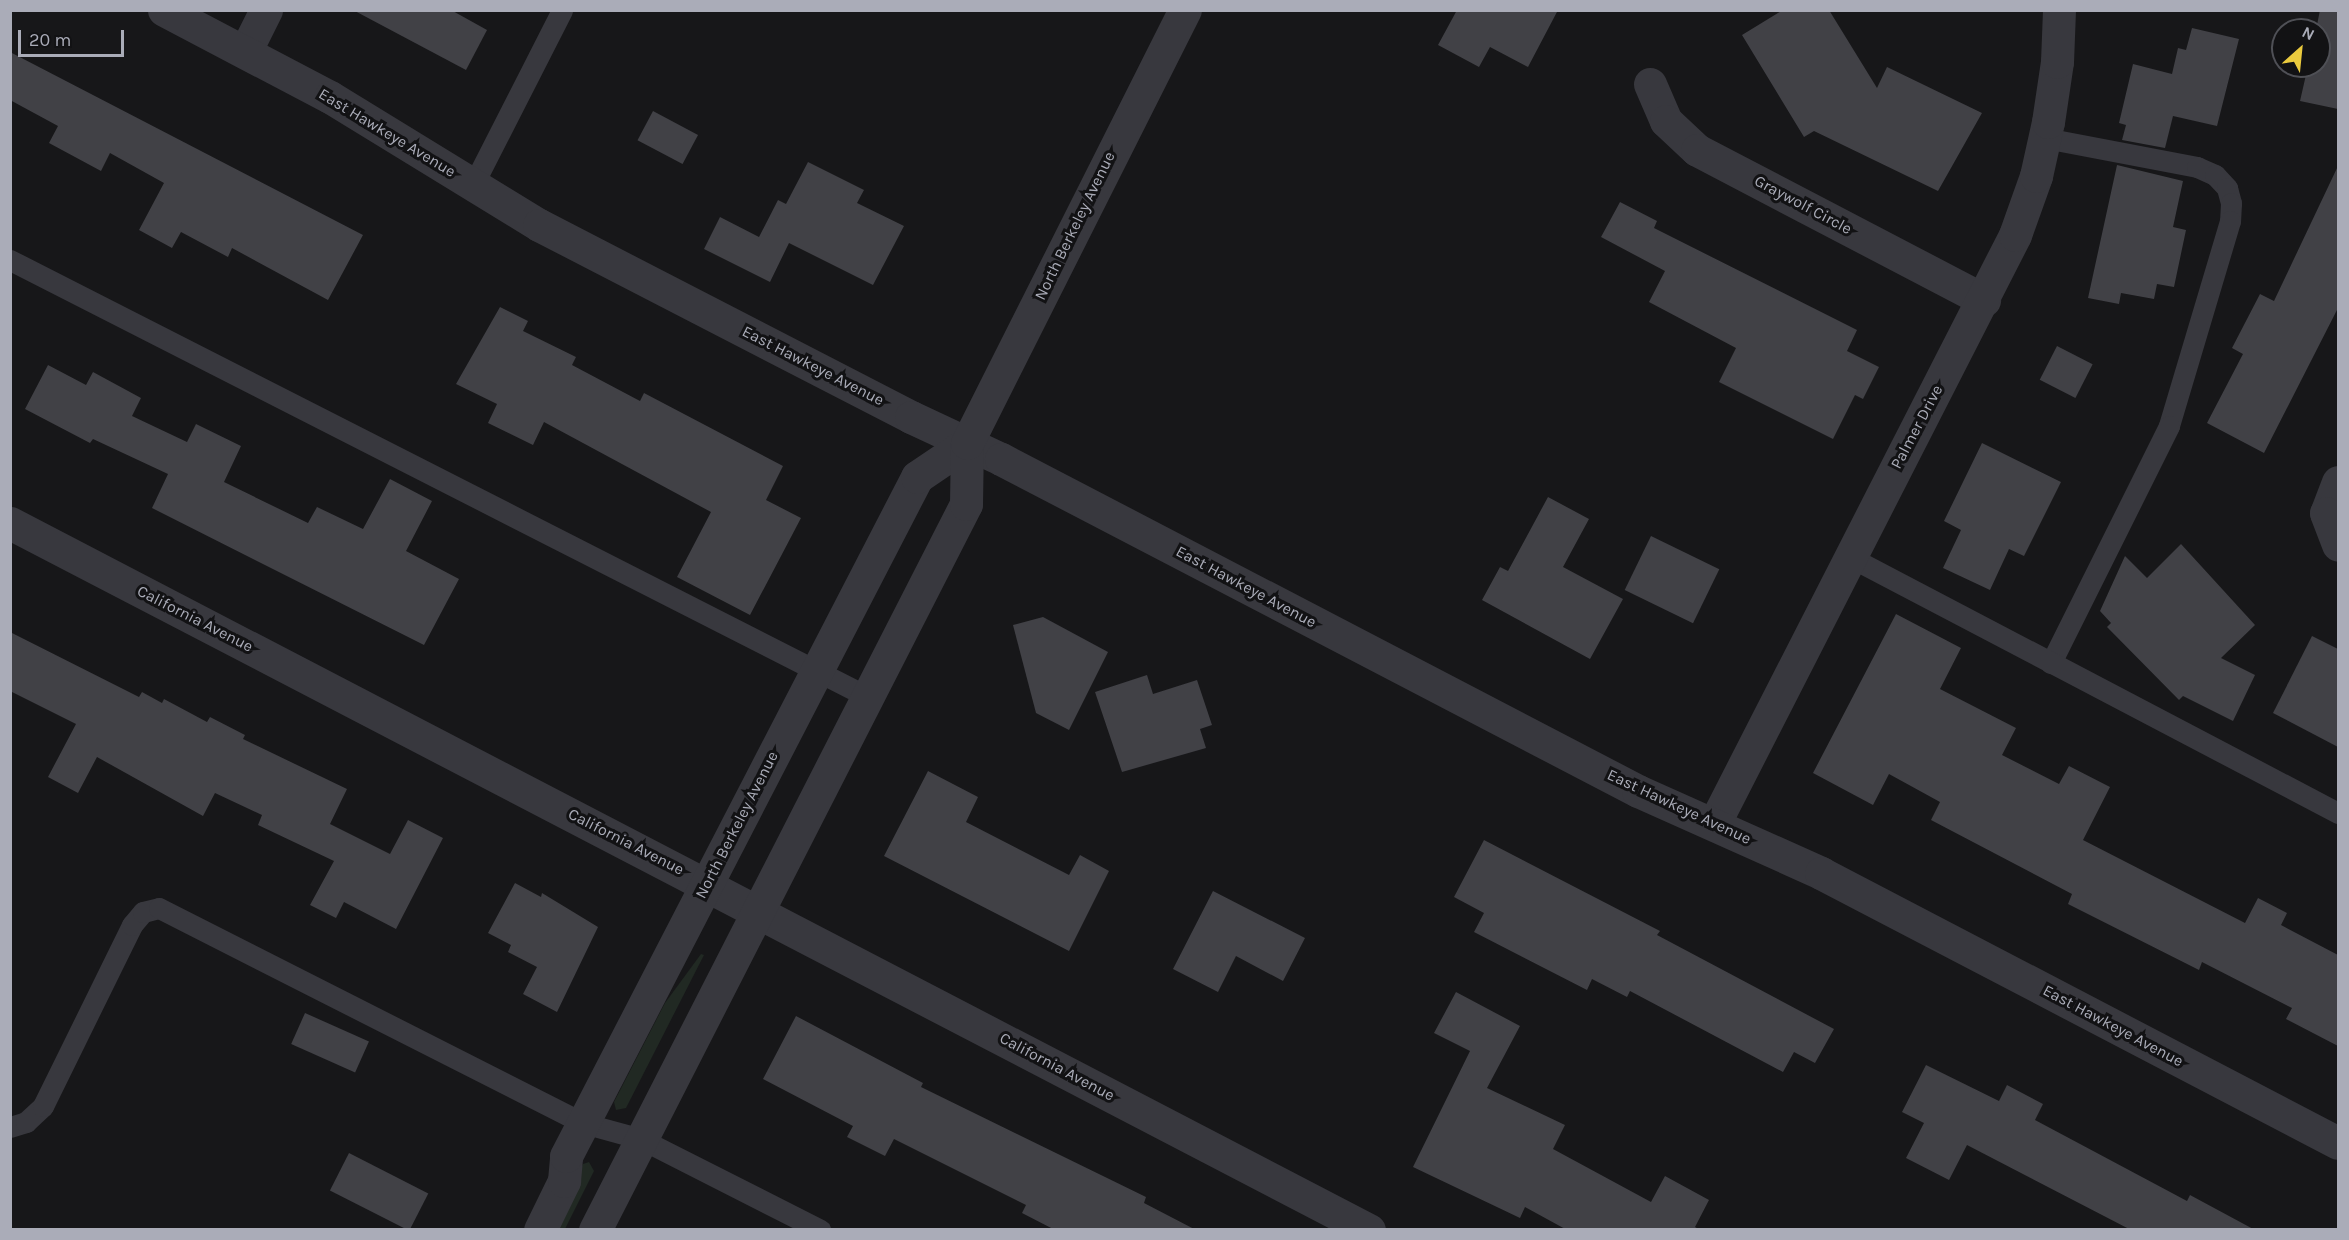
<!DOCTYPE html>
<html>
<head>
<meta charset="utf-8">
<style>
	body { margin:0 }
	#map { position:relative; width:2349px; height:1240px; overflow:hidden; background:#171719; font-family:Karla,sans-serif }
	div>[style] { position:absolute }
	.green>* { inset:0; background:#212923 }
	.building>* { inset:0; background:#414146; transform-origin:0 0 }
	.service>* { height:21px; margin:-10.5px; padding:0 10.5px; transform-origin:10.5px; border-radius:10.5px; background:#38383e }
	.minor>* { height:33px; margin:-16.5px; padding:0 16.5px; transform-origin:16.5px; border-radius:16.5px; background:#38383e }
	.tertiary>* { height:33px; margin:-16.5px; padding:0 16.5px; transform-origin:16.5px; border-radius:16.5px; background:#38383e }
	span { translate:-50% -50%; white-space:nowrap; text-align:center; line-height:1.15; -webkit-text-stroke:6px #121214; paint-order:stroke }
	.street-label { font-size:16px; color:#aaacb8 }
	.frame { position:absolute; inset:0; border:12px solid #aaacb8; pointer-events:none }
	.north { position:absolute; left:2271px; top:18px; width:60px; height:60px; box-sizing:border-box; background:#121214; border:2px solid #4f5056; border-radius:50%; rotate:27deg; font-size:16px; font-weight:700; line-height:24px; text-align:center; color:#aaacb8 }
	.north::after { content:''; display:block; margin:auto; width:21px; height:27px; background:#eaca3e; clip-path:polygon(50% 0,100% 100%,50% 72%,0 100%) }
	.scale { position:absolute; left:18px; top:30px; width:106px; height:27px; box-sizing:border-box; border:3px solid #aaacb8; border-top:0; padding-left:8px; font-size:18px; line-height:21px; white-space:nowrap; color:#aaacb8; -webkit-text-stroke:4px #121214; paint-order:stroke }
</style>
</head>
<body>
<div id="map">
	<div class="green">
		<div style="clip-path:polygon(701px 954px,704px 955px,626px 1108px,616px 1110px,614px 1102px,665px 1003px)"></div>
		<div style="clip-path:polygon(589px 1162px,594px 1171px,565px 1229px,550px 1230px,583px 1164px)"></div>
	</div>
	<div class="building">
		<div style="clip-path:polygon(353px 10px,451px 10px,487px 30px,466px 70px)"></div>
		<div style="clip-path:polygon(1457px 10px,1558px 10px,1528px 67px,1490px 47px,1479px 67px,1438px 45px)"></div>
		<div style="clip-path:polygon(1783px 10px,1829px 10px,1877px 88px,1887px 67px,1982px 113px,1938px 191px,1814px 131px,1804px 137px,1742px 35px)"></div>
		<div style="clip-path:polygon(2320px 10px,2338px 10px,2338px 109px,2300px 101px,2308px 66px,2319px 66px,2319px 30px,2316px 30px)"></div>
		<div style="clip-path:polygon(2192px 28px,2239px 39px,2217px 126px,2173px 116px,2165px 148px,2122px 140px,2126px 125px,2119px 123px,2133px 64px,2172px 74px,2178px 48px,2186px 50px)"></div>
		<div style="clip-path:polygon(10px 52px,363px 235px,328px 300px,232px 248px,228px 257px,181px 232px,172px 248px,139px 230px,164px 183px,110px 153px,101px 171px,49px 143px,58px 126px,10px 100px)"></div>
		<div style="left:653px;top:111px;width:51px;height:33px;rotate:28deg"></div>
		<div style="clip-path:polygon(808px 162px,864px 190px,857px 203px,904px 226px,873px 285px,789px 243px,770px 282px,704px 249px,720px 217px,759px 237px,778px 200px,786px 204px)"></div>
		<div style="clip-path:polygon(2117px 165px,2183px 181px,2173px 227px,2186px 230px,2174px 287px,2157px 284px,2154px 299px,2121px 293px,2119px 304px,2088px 298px)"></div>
		<div style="clip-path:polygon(2338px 166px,2338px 308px,2264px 453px,2207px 423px,2243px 354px,2232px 348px,2260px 294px,2274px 301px)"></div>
		<div style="clip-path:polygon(1620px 202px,1657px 221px,1654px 228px,1857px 330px,1847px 351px,1879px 367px,1863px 399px,1855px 395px,1833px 439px,1719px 382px,1736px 348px,1649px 302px,1665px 271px,1601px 237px)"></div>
		<div style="clip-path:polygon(500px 307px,528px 321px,523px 331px,576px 357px,572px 365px,640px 401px,644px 393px,783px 466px,766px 500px,801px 518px,750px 615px,677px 577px,711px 512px,544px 422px,533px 445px,488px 423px,497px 404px,456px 384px)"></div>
		<div style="left:2057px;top:346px;width:40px;height:38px;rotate:27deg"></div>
		<div style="clip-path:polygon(48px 365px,86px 385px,93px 372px,141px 398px,132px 416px,187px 442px,196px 424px,241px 446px,224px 482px,308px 523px,317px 507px,363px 529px,390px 479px,432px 501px,406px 551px,459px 579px,424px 645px,152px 508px,168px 474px,93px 439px,90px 443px,25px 409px)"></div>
		<div style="clip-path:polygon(1982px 443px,2061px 482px,2024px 556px,2009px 549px,1990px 590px,1943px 568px,1961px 530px,1944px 521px)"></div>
		<div style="clip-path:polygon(1548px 497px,1589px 519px,1563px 567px,1623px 599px,1590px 659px,1482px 600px,1500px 567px,1508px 571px)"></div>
		<div style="left:1651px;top:536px;width:76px;height:60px;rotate:26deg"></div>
		<div style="clip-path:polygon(2181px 544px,2255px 625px,2221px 658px,2255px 675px,2233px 721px,2183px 696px,2179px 700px,2107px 627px,2111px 623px,2100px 611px,2125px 556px,2147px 578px)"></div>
		<div style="clip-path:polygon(1896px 614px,1961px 648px,1940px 689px,2016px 728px,2002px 755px,2059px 784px,2069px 766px,2110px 787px,2083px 840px,2245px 923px,2258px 898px,2287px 913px,2281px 925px,2338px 955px,2338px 1046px,2286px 1019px,2292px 1008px,2202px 962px,2199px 970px,2068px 904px,2072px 894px,1931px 820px,1940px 802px,1889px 774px,1873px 805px,1813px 773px)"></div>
		<div style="clip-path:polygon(1043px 617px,1108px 652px,1069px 730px,1036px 713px,1013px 625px)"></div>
		<div style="clip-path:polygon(10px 632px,139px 697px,142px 692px,162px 703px,164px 699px,207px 722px,210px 717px,245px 735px,243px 739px,347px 789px,330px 824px,390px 854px,408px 820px,443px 838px,396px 929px,344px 902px,336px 918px,310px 905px,334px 861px,258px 825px,262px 815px,215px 793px,203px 816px,97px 757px,78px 793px,48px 777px,76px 724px,10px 691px)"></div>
		<div style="clip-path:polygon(2312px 636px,2338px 649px,2338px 747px,2273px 713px)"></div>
		<div style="clip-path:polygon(1147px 675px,1153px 694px,1197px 680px,1212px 725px,1200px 729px,1206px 748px,1122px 772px,1095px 692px)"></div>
		<div style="clip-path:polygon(928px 771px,978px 797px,966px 822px,1069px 875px,1080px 855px,1109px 871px,1069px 951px,884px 856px)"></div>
		<div style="clip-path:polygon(1484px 840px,1660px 931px,1657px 935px,1834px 1029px,1815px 1063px,1794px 1052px,1783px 1072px,1630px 991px,1627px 997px,1592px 979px,1587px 990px,1474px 932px,1484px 913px,1454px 897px)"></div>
		<div style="clip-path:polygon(515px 883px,541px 897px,542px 893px,598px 927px,557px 1012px,523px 994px,537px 967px,508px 952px,511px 945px,488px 933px)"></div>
		<div style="clip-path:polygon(1213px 891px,1305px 938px,1283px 981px,1236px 956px,1218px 992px,1173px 969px)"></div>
		<div style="clip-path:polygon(1456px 992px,1520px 1026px,1487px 1088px,1565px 1125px,1553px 1149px,1651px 1202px,1665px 1176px,1709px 1200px,1695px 1227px,1700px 1230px,1567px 1230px,1525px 1207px,1520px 1218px,1413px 1167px,1470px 1051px,1434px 1033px)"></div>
		<div style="left:305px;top:1013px;width:70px;height:34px;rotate:24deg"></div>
		<div style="clip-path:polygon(796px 1016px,923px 1083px,921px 1087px,1146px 1197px,1144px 1203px,1196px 1230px,1055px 1230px,1022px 1213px,1026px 1205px,894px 1139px,885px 1156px,847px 1137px,853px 1126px,763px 1079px)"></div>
		<div style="clip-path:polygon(1926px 1065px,1999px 1101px,2007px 1085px,2043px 1104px,2035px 1120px,2187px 1201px,2190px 1195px,2255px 1230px,2131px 1230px,1967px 1145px,1949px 1180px,1906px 1158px,1924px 1123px,1902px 1112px)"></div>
		<div style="left:349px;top:1153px;width:89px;height:42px;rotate:27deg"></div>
	</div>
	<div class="service">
		<div style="left:2045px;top:138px;width:155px;rotate:10.8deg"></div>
		<div style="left:2197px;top:167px;width:20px;rotate:24deg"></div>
		<div style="left:2215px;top:175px;width:18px;rotate:47deg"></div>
		<div style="left:2227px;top:188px;width:16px;rotate:75deg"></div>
		<div style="left:2231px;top:203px;width:18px;rotate:93deg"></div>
		<div style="left:2230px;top:221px;width:214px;rotate:106.6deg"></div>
		<div style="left:2169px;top:426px;width:265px;rotate:116.5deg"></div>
		<div style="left:473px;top:185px;width:196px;rotate:-63deg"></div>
		<div style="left:10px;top:260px;width:961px;rotate:26.99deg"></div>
		<div style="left:1850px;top:557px;width:551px;rotate:27.68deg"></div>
		<div style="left:10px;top:1127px;width:17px;rotate:-17deg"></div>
		<div style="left:26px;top:1122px;width:23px;rotate:-43deg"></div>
		<div style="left:43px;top:1106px;width:202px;rotate:-63.8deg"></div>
		<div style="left:132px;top:925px;width:17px;rotate:-50deg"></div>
		<div style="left:143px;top:912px;width:16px;rotate:-14deg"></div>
		<div style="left:159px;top:908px;width:475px;rotate:26.9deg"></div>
		<div style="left:583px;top:1123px;width:60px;rotate:15.4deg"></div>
		<div style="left:641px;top:1139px;width:201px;rotate:26.9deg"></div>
	</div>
	<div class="minor">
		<div style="left:245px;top:52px;width:47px;rotate:-63.4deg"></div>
		<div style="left:1650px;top:84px;width:40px;rotate:66.6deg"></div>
		<div style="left:1666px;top:121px;width:42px;rotate:43.1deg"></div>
		<div style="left:1697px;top:150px;width:324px;rotate:27.6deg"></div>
		<div style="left:2338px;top:482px;width:33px;rotate:111deg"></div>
		<div style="left:2326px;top:513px;width:34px;rotate:69deg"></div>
		<div style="left:10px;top:523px;width:1532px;rotate:27.49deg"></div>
		<div style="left:1714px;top:824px;width:661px;rotate:-62.93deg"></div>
		<div style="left:2015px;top:235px;width:63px;rotate:-70.4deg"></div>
		<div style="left:2036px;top:176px;width:55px;rotate:-77.5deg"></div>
		<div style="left:2048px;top:122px;width:61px;rotate:-81.5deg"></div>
		<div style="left:2057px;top:62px;width:52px;rotate:-87.8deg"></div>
	</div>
	<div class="tertiary">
		<div style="left:164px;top:10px;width:187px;rotate:27.7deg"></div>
		<div style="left:330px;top:97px;width:245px;rotate:31.5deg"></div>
		<div style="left:539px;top:225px;width:419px;rotate:27.3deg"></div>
		<div style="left:911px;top:417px;width:99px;rotate:25deg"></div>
		<div style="left:1001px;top:459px;width:718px;rotate:27.53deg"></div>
		<div style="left:1638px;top:791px;width:201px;rotate:24.1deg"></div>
		<div style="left:1821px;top:873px;width:583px;rotate:27.58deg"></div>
		<div style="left:540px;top:1230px;width:55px;rotate:-63.9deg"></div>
		<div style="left:564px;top:1181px;width:25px;rotate:-85deg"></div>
		<div style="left:566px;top:1156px;width:764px;rotate:-62.66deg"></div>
		<div style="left:917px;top:477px;width:60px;rotate:-34.2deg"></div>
		<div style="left:595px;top:1230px;width:815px;rotate:-62.93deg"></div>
		<div style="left:966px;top:504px;width:61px;rotate:-89.1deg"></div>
		<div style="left:967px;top:443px;width:485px;rotate:-63.3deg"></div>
	</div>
	<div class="street-label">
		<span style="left:387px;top:133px;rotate:31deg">East Hawkeye Avenue</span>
		<span style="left:1803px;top:205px;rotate:28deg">Graywolf Circle</span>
		<span style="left:1075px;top:226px;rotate:-64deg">North Berkeley Avenue</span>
		<span style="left:813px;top:366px;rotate:27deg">East Hawkeye Avenue</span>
		<span style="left:1917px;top:427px;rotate:-62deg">Palmer Drive</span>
		<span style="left:1246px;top:587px;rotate:28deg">East Hawkeye Avenue</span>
		<span style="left:195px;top:619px;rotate:27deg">California Avenue</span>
		<span style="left:1679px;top:807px;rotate:25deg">East Hawkeye Avenue</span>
		<span style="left:737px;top:825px;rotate:-63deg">North Berkeley Avenue</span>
		<span style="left:626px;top:842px;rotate:27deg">California Avenue</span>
		<span style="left:2113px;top:1026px;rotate:28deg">East Hawkeye Avenue</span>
		<span style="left:1057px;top:1067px;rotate:28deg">California Avenue</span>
	</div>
	<div class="frame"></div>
	<div class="north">N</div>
	<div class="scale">20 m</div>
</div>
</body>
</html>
